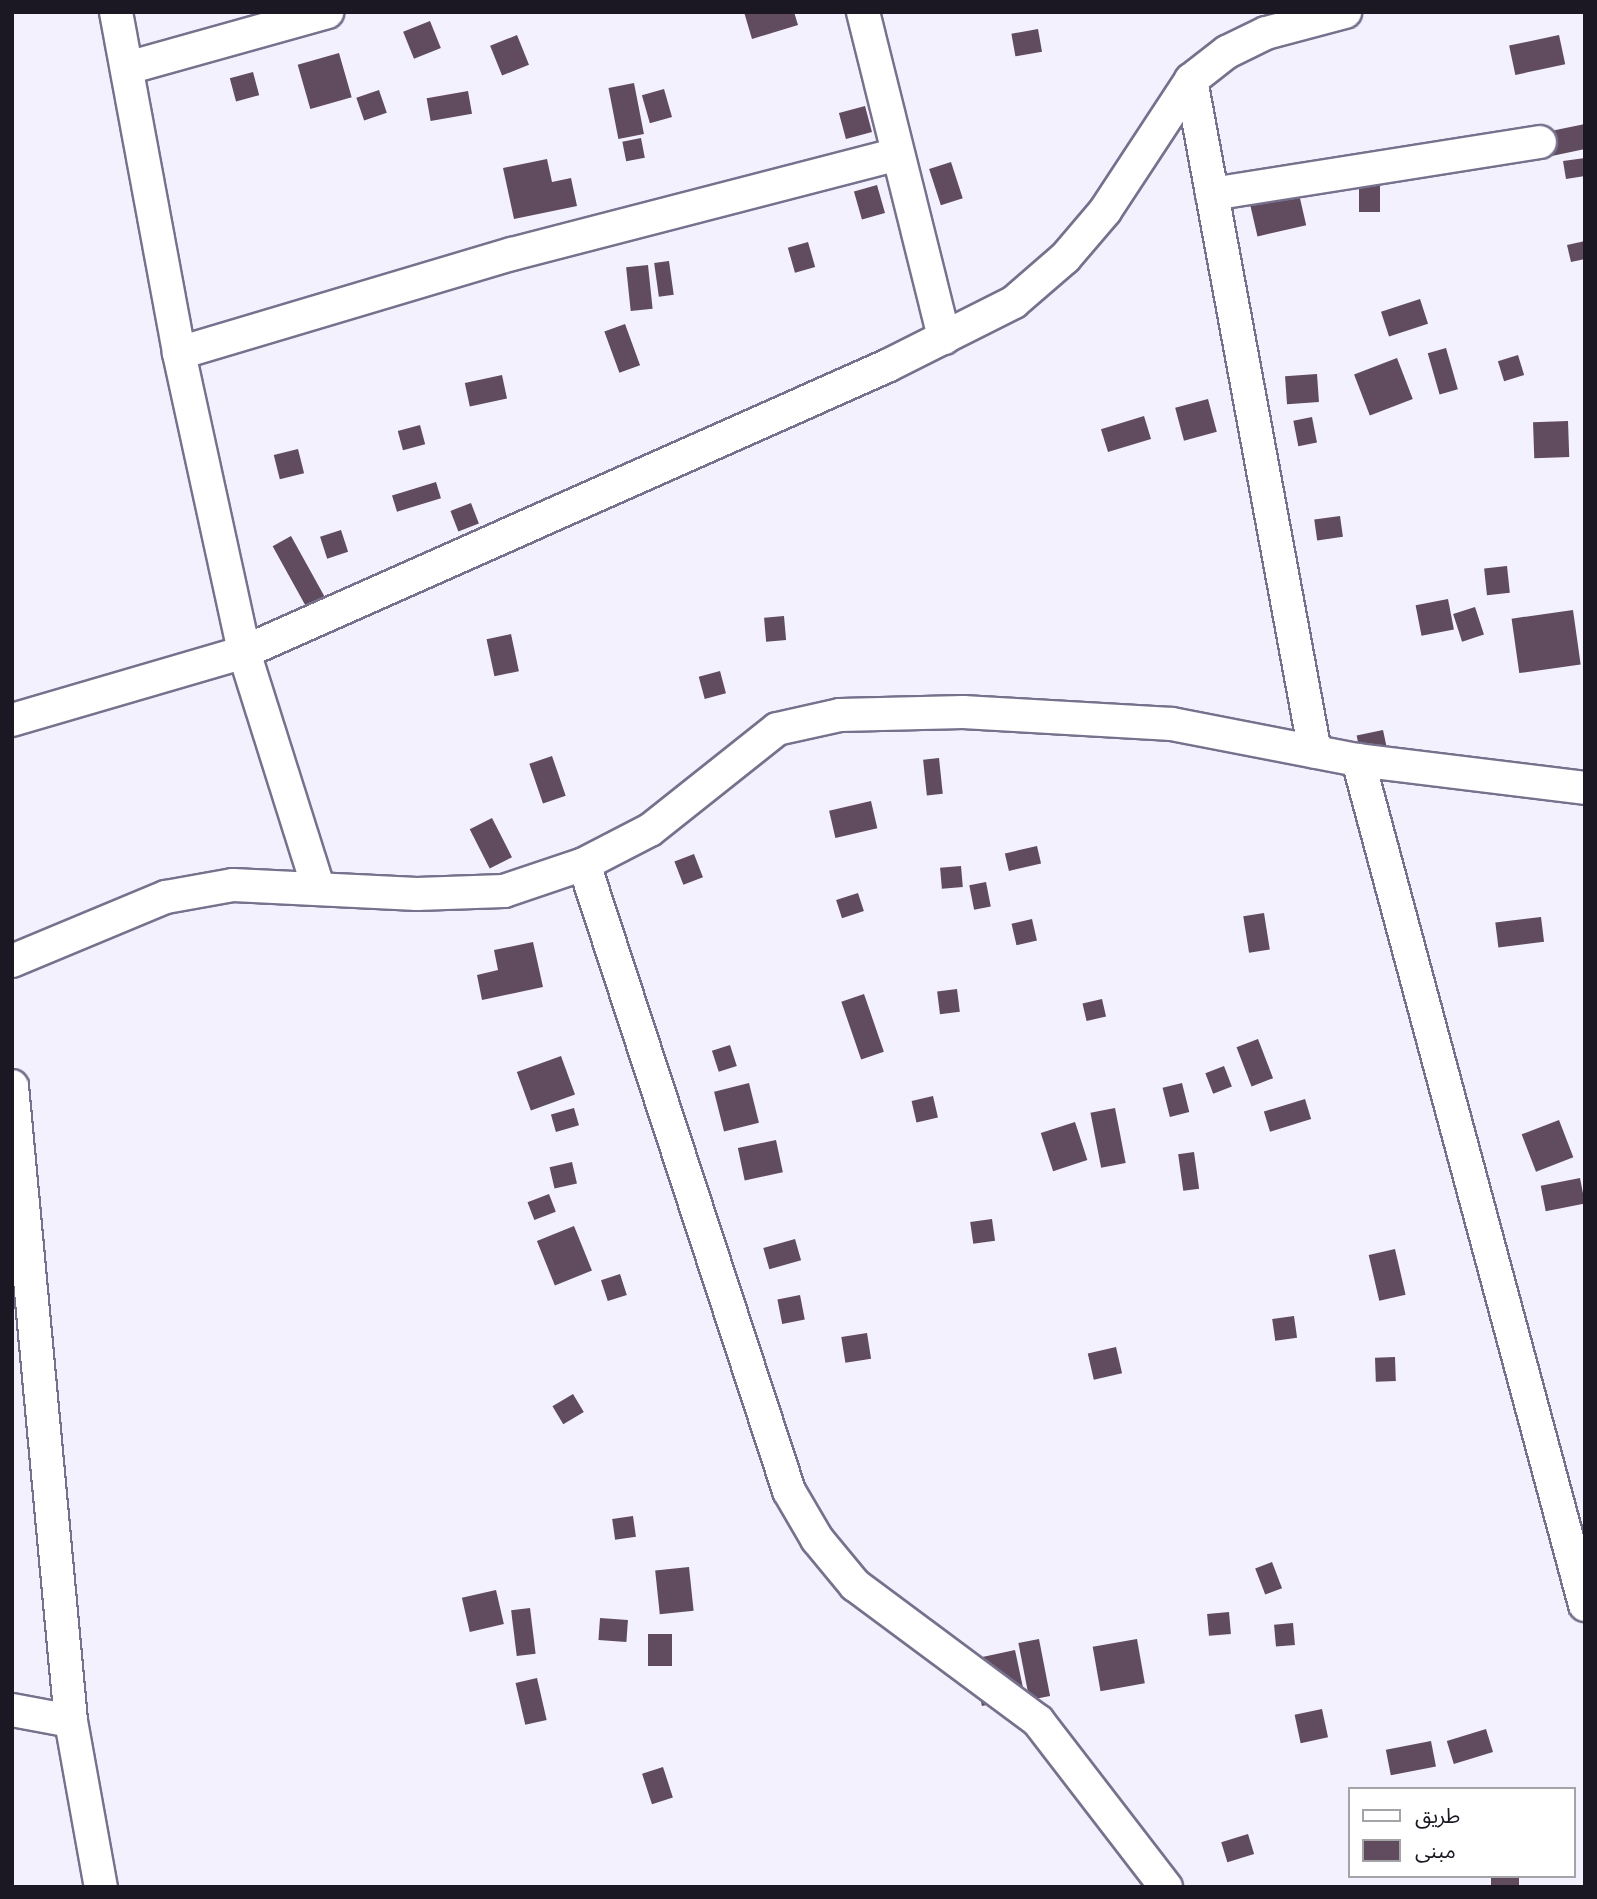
<!DOCTYPE html>
<html>
<head>
<meta charset="utf-8">
<style>
	body { margin:0 }
	#map { position:relative; width:1597px; height:1899px; overflow:hidden; background:#f4f1fe; font-family:"Source Sans 3","Noto Sans Arabic",sans-serif }
	div>[style] { position:absolute }
	.building>* { inset:0; background:#604b5f; transform-origin:0 0 }
	.roads { filter:drop-shadow(2px 0 #77718d) drop-shadow(-2px 0 #77718d) drop-shadow(0 2px #77718d) drop-shadow(0 -2px #77718d) }
	.street>* { height:32px; margin:-16px; padding:0 16px; transform-origin:16px; border-radius:16px; background:#fff }
	span { translate:-50% -50%; white-space:nowrap; text-align:center; line-height:1.15; -webkit-text-stroke:7px #fff; paint-order:stroke }
	.frame { position:absolute; inset:0; border:14px solid #1b1823; pointer-events:none }
	.legend { position:absolute; left:1348px; top:1787px; width:228px; height:91px; box-sizing:border-box; background:#fff; border:2px solid #a4a3a7; margin:0; padding:9px 12px; list-style:none; font-size:21px; color:#1b1823 }
	.legend li { display:flex; align-items:center; gap:14px; height:35px }
	.legend b { width:35px; border:2px solid #a4a3a7 }
</style>
</head>
<body>
<div id="map">
	<div class="building">
		<div style="clip-path:polygon(744px 12px,794px 12px,798px 25px,752px 39px)"></div>
		<div style="left:430px;top:21px;width:29px;height:29px;rotate:68deg"></div>
		<div style="left:1038px;top:29px;width:23px;height:27px;rotate:80deg"></div>
		<div style="left:517px;top:35px;width:32px;height:29px;rotate:68deg"></div>
		<div style="left:1559px;top:35px;width:30px;height:51px;rotate:78deg"></div>
		<div style="left:339px;top:53px;width:46px;height:43px;rotate:74deg"></div>
		<div style="left:253px;top:72px;width:24px;height:24px;rotate:75deg"></div>
		<div style="left:634px;top:83px;width:52px;height:26px;rotate:79deg"></div>
		<div style="left:664px;top:89px;width:29px;height:23px;rotate:74deg"></div>
		<div style="left:379px;top:90px;width:24px;height:24px;rotate:71deg"></div>
		<div style="left:468px;top:91px;width:23px;height:42px;rotate:80deg"></div>
		<div style="left:865px;top:106px;width:27px;height:27px;rotate:75deg"></div>
		<div style="clip-path:polygon(1585px 124px,1585px 149px,1547px 157px,1541px 133px)"></div>
		<div style="left:641px;top:138px;width:20px;height:19px;rotate:79deg"></div>
		<div style="clip-path:polygon(1585px 158px,1585px 176px,1566px 179px,1563px 161px)"></div>
		<div style="clip-path:polygon(547px 159px,552px 182px,571px 178px,577px 206px,514px 219px,503px 168px)"></div>
		<div style="left:951px;top:162px;width:38px;height:23px;rotate:72deg"></div>
		<div style="left:877px;top:185px;width:29px;height:24px;rotate:74deg"></div>
		<div style="left:1359px;top:185px;width:21px;height:27px"></div>
		<div style="left:1299px;top:194px;width:32px;height:50px;rotate:77deg"></div>
		<div style="clip-path:polygon(1585px 241px,1585px 259px,1571px 262px,1567px 245px)"></div>
		<div style="left:808px;top:242px;width:26px;height:21px;rotate:74deg"></div>
		<div style="left:669px;top:261px;width:34px;height:15px;rotate:82deg"></div>
		<div style="left:648px;top:265px;width:44px;height:22px;rotate:84deg"></div>
		<div style="left:1420px;top:299px;width:26px;height:41px;rotate:72deg"></div>
		<div style="left:625px;top:324px;width:44px;height:22px;rotate:70deg"></div>
		<div style="left:1446px;top:348px;width:43px;height:19px;rotate:74deg"></div>
		<div style="left:1518px;top:355px;width:21px;height:21px;rotate:73deg"></div>
		<div style="left:1397px;top:358px;width:44px;height:46px;rotate:69deg"></div>
		<div style="left:1317px;top:374px;width:28px;height:32px;rotate:86deg"></div>
		<div style="left:502px;top:375px;width:24px;height:38px;rotate:78deg"></div>
		<div style="left:1208px;top:399px;width:34px;height:34px;rotate:75deg"></div>
		<div style="left:1144px;top:416px;width:24px;height:45px;rotate:73deg"></div>
		<div style="left:1312px;top:417px;width:26px;height:19px;rotate:79deg"></div>
		<div style="left:1568px;top:421px;width:36px;height:35px;rotate:88deg"></div>
		<div style="left:420px;top:425px;width:20px;height:23px;rotate:75deg"></div>
		<div style="left:298px;top:449px;width:25px;height:25px;rotate:76deg"></div>
		<div style="left:436px;top:482px;width:17px;height:46px;rotate:73deg"></div>
		<div style="left:471px;top:503px;width:22px;height:22px;rotate:69deg"></div>
		<div style="left:1340px;top:516px;width:21px;height:26px;rotate:82deg"></div>
		<div style="left:341px;top:530px;width:23px;height:22px;rotate:72deg"></div>
		<div style="left:291px;top:536px;width:76px;height:21px;rotate:61deg"></div>
		<div style="left:1507px;top:566px;width:27px;height:23px;rotate:84deg"></div>
		<div style="left:1448px;top:599px;width:31px;height:33px;rotate:79deg"></div>
		<div style="left:1475px;top:607px;width:29px;height:23px;rotate:72deg"></div>
		<div style="left:1573px;top:610px;width:55px;height:62px;rotate:82deg"></div>
		<div style="left:784px;top:616px;width:24px;height:20px;rotate:85deg"></div>
		<div style="left:511px;top:634px;width:38px;height:25px;rotate:78deg"></div>
		<div style="left:720px;top:671px;width:23px;height:22px;rotate:75deg"></div>
		<div style="left:1383px;top:730px;width:39px;height:27px;rotate:78deg"></div>
		<div style="left:552px;top:756px;width:42px;height:24px;rotate:71deg"></div>
		<div style="left:939px;top:758px;width:36px;height:16px;rotate:84deg"></div>
		<div style="left:871px;top:801px;width:28px;height:43px;rotate:77deg"></div>
		<div style="left:492px;top:818px;width:44px;height:25px;rotate:63deg"></div>
		<div style="left:1037px;top:846px;width:18px;height:33px;rotate:77deg"></div>
		<div style="left:694px;top:854px;width:25px;height:21px;rotate:69deg"></div>
		<div style="left:961px;top:866px;width:21px;height:21px;rotate:85deg"></div>
		<div style="left:986px;top:882px;width:25px;height:17px;rotate:79deg"></div>
		<div style="left:858px;top:893px;width:19px;height:23px;rotate:72deg"></div>
		<div style="left:1264px;top:913px;width:37px;height:21px;rotate:81deg"></div>
		<div style="left:1541px;top:917px;width:25px;height:46px;rotate:83deg"></div>
		<div style="left:1032px;top:919px;width:22px;height:21px;rotate:77deg"></div>
		<div style="clip-path:polygon(533px 942px,543px 987px,482px 1000px,477px 975px,498px 970px,494px 950px)"></div>
		<div style="left:957px;top:989px;width:23px;height:20px;rotate:83deg"></div>
		<div style="left:864px;top:994px;width:61px;height:24px;rotate:71deg"></div>
		<div style="left:1102px;top:999px;width:18px;height:20px;rotate:77deg"></div>
		<div style="left:1258px;top:1039px;width:42px;height:23px;rotate:69deg"></div>
		<div style="left:730px;top:1045px;width:22px;height:19px;rotate:72deg"></div>
		<div style="left:561px;top:1056px;width:41px;height:47px;rotate:70deg"></div>
		<div style="left:1224px;top:1066px;width:22px;height:20px;rotate:69deg"></div>
		<div style="left:749px;top:1083px;width:41px;height:36px;rotate:76deg"></div>
		<div style="left:1182px;top:1083px;width:30px;height:20px;rotate:76deg"></div>
		<div style="left:933px;top:1096px;width:22px;height:22px;rotate:77deg"></div>
		<div style="left:1305px;top:1099px;width:21px;height:43px;rotate:73deg"></div>
		<div style="left:574px;top:1108px;width:18px;height:24px;rotate:74deg"></div>
		<div style="left:1115px;top:1108px;width:56px;height:25px;rotate:79deg"></div>
		<div style="left:1559px;top:1120px;width:40px;height:40px;rotate:69deg"></div>
		<div style="left:1075px;top:1122px;width:40px;height:36px;rotate:72deg"></div>
		<div style="left:776px;top:1140px;width:33px;height:39px;rotate:78deg"></div>
		<div style="left:1194px;top:1152px;width:37px;height:16px;rotate:82deg"></div>
		<div style="left:572px;top:1162px;width:22px;height:23px;rotate:77deg"></div>
		<div style="left:1580px;top:1178px;width:26px;height:40px;rotate:79deg"></div>
		<div style="left:549px;top:1194px;width:19px;height:23px;rotate:69deg"></div>
		<div style="left:992px;top:1219px;width:22px;height:22px;rotate:82deg"></div>
		<div style="left:574px;top:1226px;width:48px;height:40px;rotate:68deg"></div>
		<div style="left:795px;top:1239px;width:22px;height:33px;rotate:74deg"></div>
		<div style="left:1395px;top:1249px;width:47px;height:27px;rotate:77deg"></div>
		<div style="left:620px;top:1274px;width:22px;height:20px;rotate:72deg"></div>
		<div style="left:800px;top:1295px;width:25px;height:23px;rotate:79deg"></div>
		<div style="left:1294px;top:1316px;width:22px;height:22px;rotate:82deg"></div>
		<div style="left:867px;top:1333px;width:26px;height:26px;rotate:81deg"></div>
		<div style="left:1116px;top:1347px;width:27px;height:29px;rotate:77deg"></div>
		<div style="left:1395px;top:1357px;width:24px;height:20px;rotate:88deg"></div>
		<div style="left:573px;top:1394px;width:21px;height:24px;rotate:59deg"></div>
		<div style="left:633px;top:1516px;width:21px;height:21px;rotate:82deg"></div>
		<div style="left:1272px;top:1562px;width:28px;height:18px;rotate:69deg"></div>
		<div style="left:689px;top:1567px;width:44px;height:34px;rotate:84deg"></div>
		<div style="left:496px;top:1590px;width:35px;height:35px;rotate:77deg"></div>
		<div style="left:530px;top:1608px;width:46px;height:19px;rotate:83deg"></div>
		<div style="left:1229px;top:1612px;width:22px;height:22px;rotate:85deg"></div>
		<div style="left:600px;top:1618px;width:28px;height:22px;rotate:4deg"></div>
		<div style="left:1293px;top:1623px;width:22px;height:19px;rotate:85deg"></div>
		<div style="left:648px;top:1634px;width:24px;height:32px"></div>
		<div style="left:1039px;top:1639px;width:58px;height:21px;rotate:79deg"></div>
		<div style="left:1137px;top:1639px;width:45px;height:45px;rotate:80deg"></div>
		<div style="left:1015px;top:1650px;width:48px;height:44px;rotate:78deg"></div>
		<div style="left:537px;top:1678px;width:43px;height:22px;rotate:77deg"></div>
		<div style="left:1322px;top:1709px;width:29px;height:28px;rotate:78deg"></div>
		<div style="left:1486px;top:1729px;width:24px;height:41px;rotate:73deg"></div>
		<div style="left:1431px;top:1741px;width:26px;height:46px;rotate:79deg"></div>
		<div style="left:663px;top:1767px;width:32px;height:22px;rotate:72deg"></div>
		<div style="left:1248px;top:1834px;width:21px;height:28px;rotate:73deg"></div>
		<div style="left:1491px;top:1876px;width:28px;height:11px"></div>
	</div>
	<div class="roads">
		<div class="street">
			<div style="left:116px;top:12px;width:347px;rotate:79.5deg"></div>
			<div style="left:179px;top:353px;width:306px;rotate:77.7deg"></div>
			<div style="left:244px;top:652px;width:246px;rotate:72.5deg"></div>
			<div style="left:863px;top:12px;width:336px;rotate:76deg"></div>
			<div style="left:127px;top:68px;width:208px;rotate:-15.6deg"></div>
			<div style="left:1191px;top:80px;width:683px;rotate:79.55deg"></div>
			<div style="left:1212px;top:194px;width:332px;rotate:-9deg"></div>
			<div style="left:179px;top:353px;width:347px;rotate:-16.6deg"></div>
			<div style="left:512px;top:254px;width:397px;rotate:-14.5deg"></div>
			<div style="left:12px;top:720px;width:242px;rotate:-16.3deg"></div>
			<div style="left:244px;top:652px;width:704px;rotate:-23.98deg"></div>
			<div style="left:887px;top:366px;width:142px;rotate:-26.7deg"></div>
			<div style="left:1014px;top:302px;width:67px;rotate:-40.8deg"></div>
			<div style="left:1065px;top:258px;width:62px;rotate:-49.6deg"></div>
			<div style="left:1105px;top:211px;width:157px;rotate:-56.7deg"></div>
			<div style="left:1191px;top:80px;width:46px;rotate:-37.9deg"></div>
			<div style="left:1227px;top:52px;width:43px;rotate:-26deg"></div>
			<div style="left:1266px;top:33px;width:82px;rotate:-14.9deg"></div>
			<div style="left:1358px;top:760px;width:875px;rotate:74.96deg"></div>
			<div style="left:584px;top:864px;width:660px;rotate:71.89deg"></div>
			<div style="left:789px;top:1491px;width:56px;rotate:59.7deg"></div>
			<div style="left:817px;top:1539px;width:60px;rotate:50.4deg"></div>
			<div style="left:855px;top:1585px;width:228px;rotate:36.6deg"></div>
			<div style="left:1038px;top:1721px;width:210px;rotate:52.4deg"></div>
			<div style="left:12px;top:961px;width:167px;rotate:-22.6deg"></div>
			<div style="left:166px;top:897px;width:68px;rotate:-10.2deg"></div>
			<div style="left:233px;top:885px;width:184px;rotate:2.8deg"></div>
			<div style="left:417px;top:894px;width:87px;rotate:-2deg"></div>
			<div style="left:504px;top:891px;width:84px;rotate:-18.6deg"></div>
			<div style="left:584px;top:864px;width:74px;rotate:-27.3deg"></div>
			<div style="left:650px;top:830px;width:162px;rotate:-38.5deg"></div>
			<div style="left:777px;top:729px;width:65px;rotate:-12.5deg"></div>
			<div style="left:840px;top:715px;width:123px;rotate:-1.4deg"></div>
			<div style="left:963px;top:712px;width:209px;rotate:3.3deg"></div>
			<div style="left:1172px;top:724px;width:189px;rotate:11deg"></div>
			<div style="left:1358px;top:760px;width:229px;rotate:7deg"></div>
			<div style="left:12px;top:1086px;width:638px;rotate:84.69deg"></div>
			<div style="left:71px;top:1721px;width:169px;rotate:79.8deg"></div>
			<div style="left:12px;top:1710px;width:60px;rotate:10.6deg"></div>
		</div>
	</div>
	<div class="frame"></div>
	<ul class="legend">
	<li><b style="height:9px;background:#fff"></b>طريق</li>
	<li><b style="height:19px;background:#604b5f"></b>مبنى</li>
	</ul>
</div>
</body>
</html>
